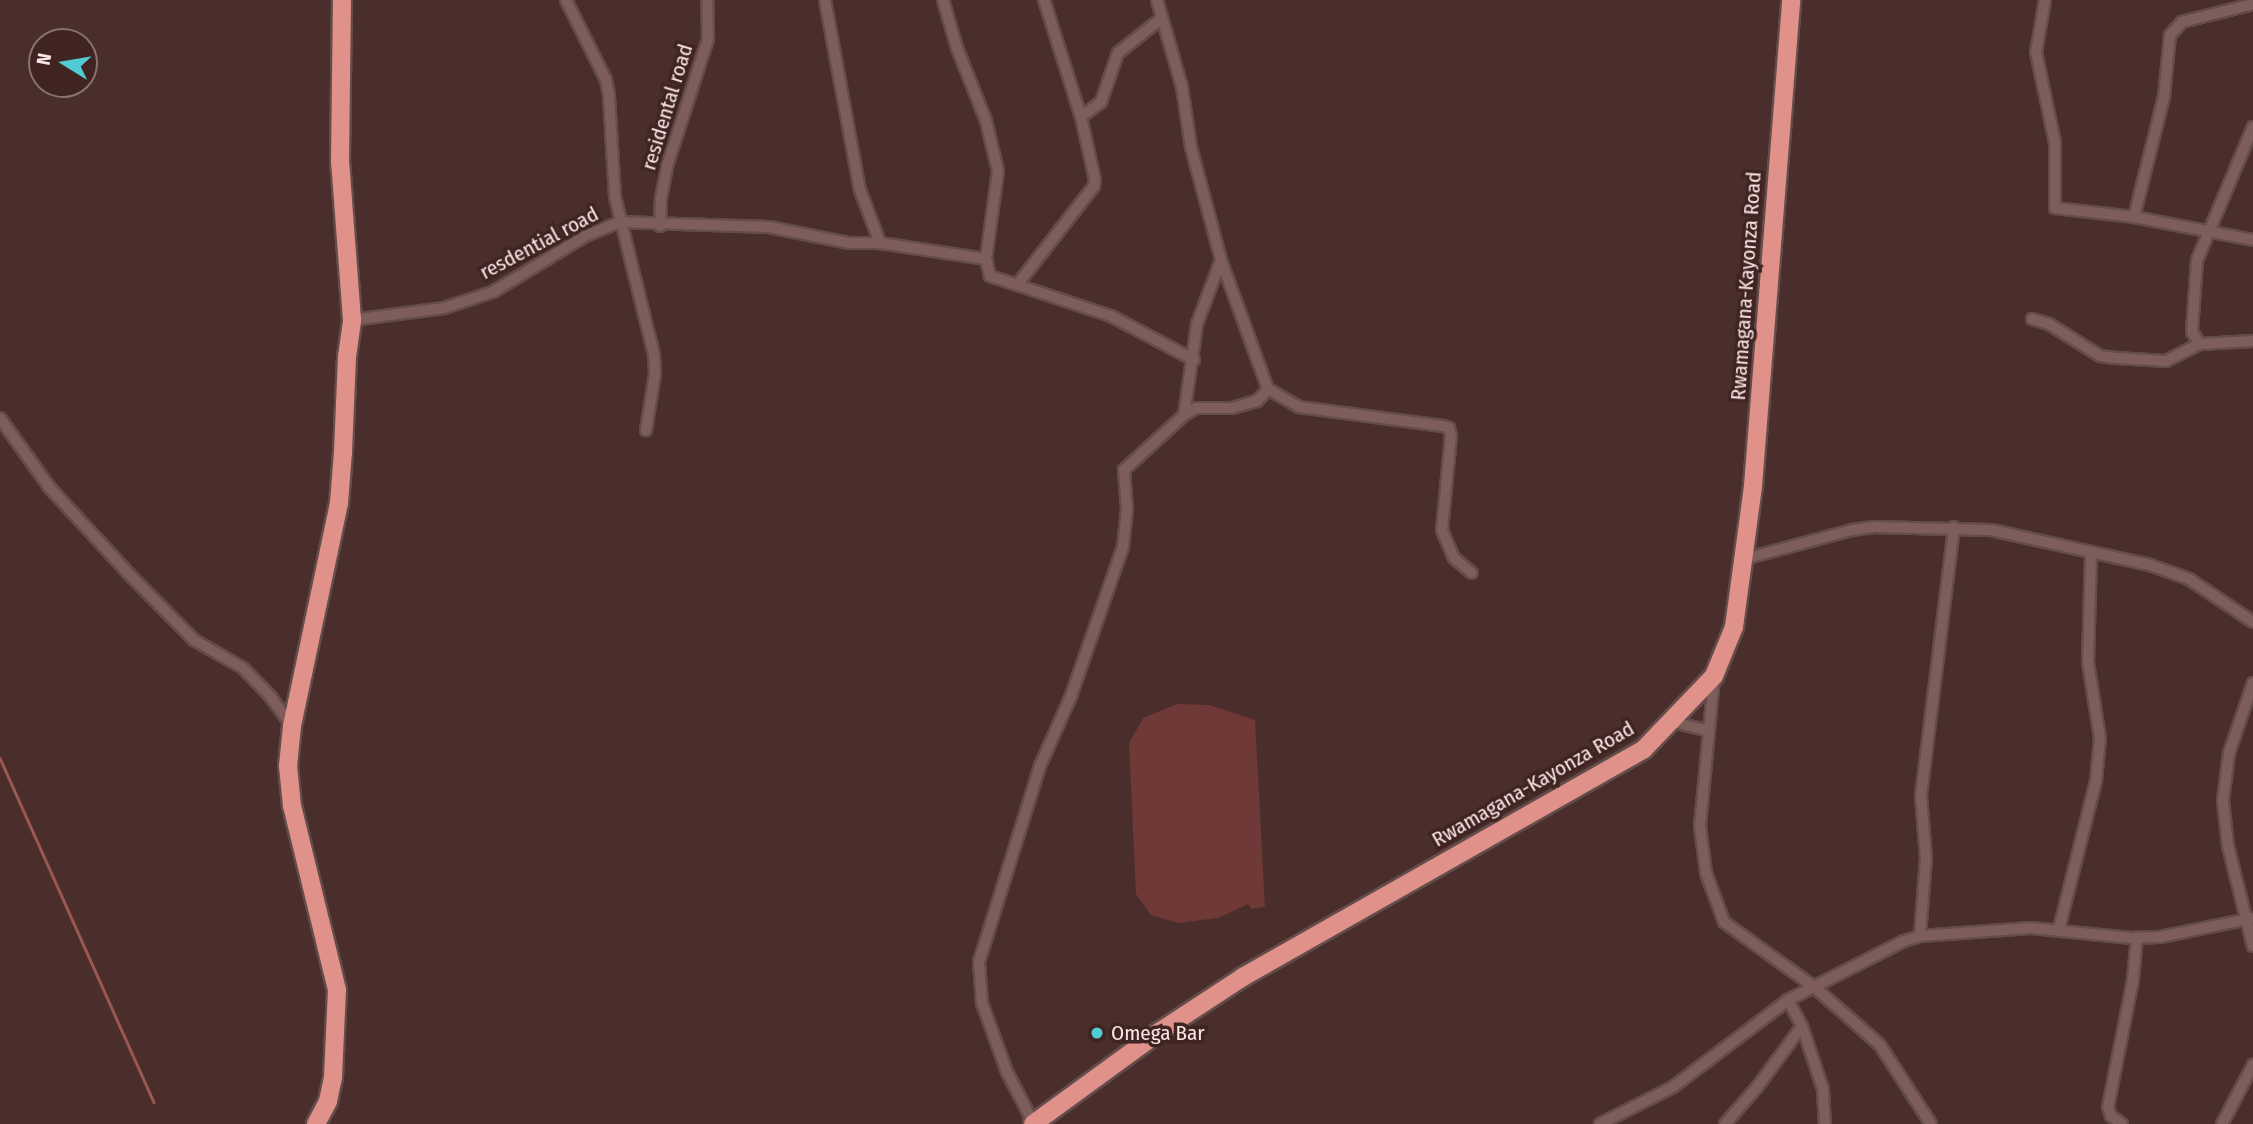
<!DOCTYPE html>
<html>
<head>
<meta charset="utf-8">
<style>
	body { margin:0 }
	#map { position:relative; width:2253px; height:1124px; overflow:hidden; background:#4a2e2b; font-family:"Fira Sans Condensed",sans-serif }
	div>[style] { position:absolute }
	.green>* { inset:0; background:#6e3936 }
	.stream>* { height:2.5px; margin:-1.25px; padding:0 1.25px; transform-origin:1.25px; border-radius:1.25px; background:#9b5752 }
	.roads { filter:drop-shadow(2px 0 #644c4a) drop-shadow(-2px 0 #644c4a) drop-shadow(0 2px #644c4a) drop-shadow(0 -2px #644c4a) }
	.minor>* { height:10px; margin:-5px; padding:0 5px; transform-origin:5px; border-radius:5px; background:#7e5e5b }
	.trunk>* { height:18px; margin:-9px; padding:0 9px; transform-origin:9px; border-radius:9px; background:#e0918a }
	.dots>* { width:19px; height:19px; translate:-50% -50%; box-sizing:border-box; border:4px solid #3f2422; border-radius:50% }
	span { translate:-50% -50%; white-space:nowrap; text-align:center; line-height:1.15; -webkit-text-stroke:7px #3f2422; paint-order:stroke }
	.street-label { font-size:21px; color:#fae7e5 }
	.poi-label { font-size:21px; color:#fae7e5 }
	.left { translate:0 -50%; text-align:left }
	.north { position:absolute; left:28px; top:28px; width:70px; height:70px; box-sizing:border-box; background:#3f2422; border:2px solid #8a7270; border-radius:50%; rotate:281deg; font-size:19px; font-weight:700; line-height:28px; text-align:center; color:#fae7e5 }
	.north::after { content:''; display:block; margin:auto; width:24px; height:32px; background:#51ccd4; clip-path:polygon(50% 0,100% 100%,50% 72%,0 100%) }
</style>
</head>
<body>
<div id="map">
	<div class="green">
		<div style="clip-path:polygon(1177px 704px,1210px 705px,1255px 720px,1265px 907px,1251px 909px,1248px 904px,1218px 918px,1178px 923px,1151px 915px,1136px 894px,1129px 743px,1143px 718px)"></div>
	</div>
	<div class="stream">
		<div style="left:0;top:758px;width:377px;rotate:65.9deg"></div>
	</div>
	<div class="roads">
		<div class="minor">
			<div style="left:566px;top:0;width:89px;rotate:63.4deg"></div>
			<div style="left:606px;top:80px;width:16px;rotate:79deg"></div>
			<div style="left:609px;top:96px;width:101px;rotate:86.6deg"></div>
			<div style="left:615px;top:197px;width:163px;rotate:76.1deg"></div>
			<div style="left:654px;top:355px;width:19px;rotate:87deg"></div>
			<div style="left:655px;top:374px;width:57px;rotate:99.1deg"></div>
			<div style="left:825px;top:0;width:193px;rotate:79.6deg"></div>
			<div style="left:860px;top:190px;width:57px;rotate:69.3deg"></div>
			<div style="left:943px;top:0;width:50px;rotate:73.7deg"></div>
			<div style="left:957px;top:48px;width:79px;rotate:68.3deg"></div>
			<div style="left:986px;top:121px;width:51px;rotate:76.5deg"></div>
			<div style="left:998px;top:171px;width:89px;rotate:97.8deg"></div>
			<div style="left:1157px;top:0;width:91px;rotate:74deg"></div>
			<div style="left:1182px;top:87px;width:61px;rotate:81.5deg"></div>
			<div style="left:1191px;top:147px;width:117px;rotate:75.1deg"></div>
			<div style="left:1221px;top:260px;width:68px;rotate:110.6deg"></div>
			<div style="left:1197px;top:324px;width:92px;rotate:98.1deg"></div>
			<div style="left:2045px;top:0;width:53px;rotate:99.8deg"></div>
			<div style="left:2036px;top:52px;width:93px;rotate:78.2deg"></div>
			<div style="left:2055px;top:143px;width:65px;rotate:90deg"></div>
			<div style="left:2055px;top:208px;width:80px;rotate:6.5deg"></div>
			<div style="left:2134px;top:217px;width:121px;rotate:10.9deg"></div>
			<div style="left:1081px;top:117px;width:25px;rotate:-37deg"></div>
			<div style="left:1101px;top:102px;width:52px;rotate:-70.9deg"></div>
			<div style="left:1118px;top:53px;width:56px;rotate:-38.5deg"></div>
			<div style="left:2253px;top:127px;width:144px;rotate:112.8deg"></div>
			<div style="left:2197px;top:260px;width:72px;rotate:94deg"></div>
			<div style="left:2192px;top:332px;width:14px;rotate:56deg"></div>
			<div style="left:2200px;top:344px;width:53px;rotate:-3.2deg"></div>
			<div style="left:2134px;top:217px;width:124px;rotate:-76deg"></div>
			<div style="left:2164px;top:97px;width:62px;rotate:-84.5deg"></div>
			<div style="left:2170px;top:35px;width:18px;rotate:-47deg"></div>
			<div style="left:2182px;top:22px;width:73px;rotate:-14.2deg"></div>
			<div style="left:660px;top:226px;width:28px;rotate:-88deg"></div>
			<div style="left:661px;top:198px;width:36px;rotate:-79deg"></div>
			<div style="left:668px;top:163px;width:130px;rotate:-72.1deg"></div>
			<div style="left:708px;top:39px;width:39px;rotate:-91deg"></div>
			<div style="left:1221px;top:260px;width:137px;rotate:70deg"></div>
			<div style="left:1017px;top:285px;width:125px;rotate:-52.1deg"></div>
			<div style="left:1094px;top:186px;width:6px;rotate:-81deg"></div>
			<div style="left:1095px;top:180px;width:65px;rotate:-102.5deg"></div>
			<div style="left:1081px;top:117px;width:123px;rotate:-107.5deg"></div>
			<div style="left:2032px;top:319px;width:18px;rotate:16deg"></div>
			<div style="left:2049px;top:324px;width:60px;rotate:32.1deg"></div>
			<div style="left:2100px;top:356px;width:16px;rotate:7deg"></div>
			<div style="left:2116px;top:358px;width:50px;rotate:3.4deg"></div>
			<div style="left:2166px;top:361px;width:37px;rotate:-27deg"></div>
			<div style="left:352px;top:320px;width:93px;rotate:-7.4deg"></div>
			<div style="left:444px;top:308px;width:52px;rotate:-18.1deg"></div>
			<div style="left:493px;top:292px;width:108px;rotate:-31.3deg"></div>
			<div style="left:585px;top:236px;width:38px;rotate:-22deg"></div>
			<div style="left:620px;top:222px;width:149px;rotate:1.9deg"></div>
			<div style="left:769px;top:227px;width:82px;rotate:11.3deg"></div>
			<div style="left:849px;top:243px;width:31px"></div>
			<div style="left:880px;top:243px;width:107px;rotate:8.6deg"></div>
			<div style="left:986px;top:259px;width:17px;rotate:77deg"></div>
			<div style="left:990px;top:276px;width:127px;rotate:18.3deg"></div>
			<div style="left:1111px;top:316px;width:94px;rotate:27.9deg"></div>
			<div style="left:0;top:418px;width:86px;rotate:54.5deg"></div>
			<div style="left:50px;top:488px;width:117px;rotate:47.4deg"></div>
			<div style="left:129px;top:574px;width:93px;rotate:45.4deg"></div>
			<div style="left:194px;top:640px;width:56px;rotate:29.7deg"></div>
			<div style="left:243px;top:668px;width:39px;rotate:46deg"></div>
			<div style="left:270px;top:696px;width:37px;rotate:54deg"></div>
			<div style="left:1744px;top:559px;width:112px;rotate:-15deg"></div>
			<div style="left:1852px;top:530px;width:22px;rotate:-8deg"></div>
			<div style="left:1874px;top:527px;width:117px;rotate:1.5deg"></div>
			<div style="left:1991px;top:530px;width:163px;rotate:12.4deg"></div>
			<div style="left:2150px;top:565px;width:41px;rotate:19.7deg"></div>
			<div style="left:2189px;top:579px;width:77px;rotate:33.9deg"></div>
			<div style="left:2253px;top:683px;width:74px;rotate:108.9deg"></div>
			<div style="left:2229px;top:753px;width:48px;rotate:97.1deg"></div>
			<div style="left:2223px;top:801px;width:45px;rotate:83.7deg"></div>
			<div style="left:2228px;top:846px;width:103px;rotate:76deg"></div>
			<div style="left:1673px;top:722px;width:37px;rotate:14deg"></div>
			<div style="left:1709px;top:731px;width:95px;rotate:95.4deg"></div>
			<div style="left:1700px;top:826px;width:47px;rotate:82.7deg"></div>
			<div style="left:1706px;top:873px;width:52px;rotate:69.8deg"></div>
			<div style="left:1724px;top:922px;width:110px;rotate:35.7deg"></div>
			<div style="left:1813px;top:986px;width:89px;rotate:41.4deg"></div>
			<div style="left:1880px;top:1045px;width:94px;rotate:57.2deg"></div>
			<div style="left:1709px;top:731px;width:53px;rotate:-84.6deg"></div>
			<div style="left:2059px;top:929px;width:153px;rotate:-76deg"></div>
			<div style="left:2096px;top:781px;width:43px;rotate:-84.7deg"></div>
			<div style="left:2100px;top:738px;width:77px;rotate:-99deg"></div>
			<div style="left:2088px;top:662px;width:109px;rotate:-88.4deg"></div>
			<div style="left:1920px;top:936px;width:78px;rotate:-85.6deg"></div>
			<div style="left:1926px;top:858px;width:62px;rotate:-94.6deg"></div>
			<div style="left:1921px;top:796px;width:271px;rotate:-83deg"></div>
			<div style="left:1788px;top:1000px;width:30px;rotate:62deg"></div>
			<div style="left:1802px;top:1026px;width:66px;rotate:71.6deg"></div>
			<div style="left:1823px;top:1089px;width:35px;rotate:87deg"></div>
			<div style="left:1034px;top:1124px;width:59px;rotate:-117.4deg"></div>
			<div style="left:1007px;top:1072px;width:73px;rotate:-109.9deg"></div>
			<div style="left:982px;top:1003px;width:41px;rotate:-94.2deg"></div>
			<div style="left:979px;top:962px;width:205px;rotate:-72.7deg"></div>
			<div style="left:1040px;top:766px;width:77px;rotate:-66.1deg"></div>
			<div style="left:1071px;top:696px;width:158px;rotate:-70.8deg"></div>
			<div style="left:1123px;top:547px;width:37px;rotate:-84deg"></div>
			<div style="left:1127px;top:510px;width:40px;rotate:-94.3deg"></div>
			<div style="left:1124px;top:470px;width:81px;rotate:-42.5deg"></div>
			<div style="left:1184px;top:415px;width:14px;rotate:-30deg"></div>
			<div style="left:1196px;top:408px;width:36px"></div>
			<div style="left:1232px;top:408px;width:26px;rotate:-16deg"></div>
			<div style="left:1257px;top:401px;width:16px;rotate:-47deg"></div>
			<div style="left:1268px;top:389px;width:36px;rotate:30deg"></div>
			<div style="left:1299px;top:407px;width:145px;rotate:7.5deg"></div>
			<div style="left:1443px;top:426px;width:6px;rotate:18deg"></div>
			<div style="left:1449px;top:428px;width:8px;rotate:76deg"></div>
			<div style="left:1451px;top:436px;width:94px;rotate:95.5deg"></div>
			<div style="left:1442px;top:530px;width:30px;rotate:67deg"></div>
			<div style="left:1454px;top:558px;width:23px;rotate:40deg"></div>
			<div style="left:1600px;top:1124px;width:82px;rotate:-26.9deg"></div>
			<div style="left:1673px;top:1087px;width:144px;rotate:-37.1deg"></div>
			<div style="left:1788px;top:1000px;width:130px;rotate:-27deg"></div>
			<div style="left:1904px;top:941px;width:17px;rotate:-17deg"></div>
			<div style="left:1920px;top:936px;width:111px;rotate:-4.1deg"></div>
			<div style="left:2031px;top:928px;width:101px;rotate:5.7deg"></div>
			<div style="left:2132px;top:938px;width:28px;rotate:-2deg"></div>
			<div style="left:2160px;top:937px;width:95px;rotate:-11.5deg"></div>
			<div style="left:1725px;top:1124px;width:50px;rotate:-49deg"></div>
			<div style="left:1758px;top:1086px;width:74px;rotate:-53.7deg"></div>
			<div style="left:2122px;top:1124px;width:14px;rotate:-144deg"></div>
			<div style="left:2111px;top:1116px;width:9px;rotate:-108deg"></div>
			<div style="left:2108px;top:1107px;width:130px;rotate:-78.9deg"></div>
			<div style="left:2133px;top:979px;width:42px;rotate:-84.6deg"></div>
			<div style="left:2222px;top:1124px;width:67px;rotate:-62.3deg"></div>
		</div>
		<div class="trunk">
			<div style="left:316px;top:1124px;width:26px;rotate:-62deg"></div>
			<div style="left:328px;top:1101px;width:25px;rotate:-78deg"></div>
			<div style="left:333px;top:1077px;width:87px;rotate:-87.4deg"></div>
			<div style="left:337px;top:990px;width:189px;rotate:-103.7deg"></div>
			<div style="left:292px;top:806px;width:40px;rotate:-95.7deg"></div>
			<div style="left:288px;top:766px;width:40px;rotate:-84.3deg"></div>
			<div style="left:292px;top:726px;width:228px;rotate:-78.1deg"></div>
			<div style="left:339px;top:503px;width:51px;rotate:-85.5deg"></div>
			<div style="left:343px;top:452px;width:95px;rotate:-87.6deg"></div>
			<div style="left:347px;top:357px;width:37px;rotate:-82deg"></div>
			<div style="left:352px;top:320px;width:158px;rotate:-94.3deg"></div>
			<div style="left:340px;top:162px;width:162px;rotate:-89.3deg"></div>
			<div style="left:1033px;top:1124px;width:156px;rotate:-36.1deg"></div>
			<div style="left:1159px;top:1032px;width:100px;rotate:-33.2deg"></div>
			<div style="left:1243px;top:977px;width:461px;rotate:-29.6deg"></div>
			<div style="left:1644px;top:749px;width:101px;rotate:-46.2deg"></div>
			<div style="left:1714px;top:676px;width:53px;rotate:-67.8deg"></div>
			<div style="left:1734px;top:627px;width:142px;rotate:-82.3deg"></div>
			<div style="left:1753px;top:486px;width:487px;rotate:-85.5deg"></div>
		</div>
	</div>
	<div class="dots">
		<div style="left:1097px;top:1033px;background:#51ccd4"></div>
	</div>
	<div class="street-label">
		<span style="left:667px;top:107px;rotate:-73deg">residental road</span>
		<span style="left:539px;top:243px;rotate:-28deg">resdential road</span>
		<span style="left:1746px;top:286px;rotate:-86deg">Rwamagana-Kayonza Road</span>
		<span style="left:1533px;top:784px;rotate:-30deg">Rwamagana-Kayonza Road</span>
	</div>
	<div class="poi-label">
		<span class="left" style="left:1111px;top:1033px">Omega Bar</span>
	</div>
	<div class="north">N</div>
</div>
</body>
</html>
